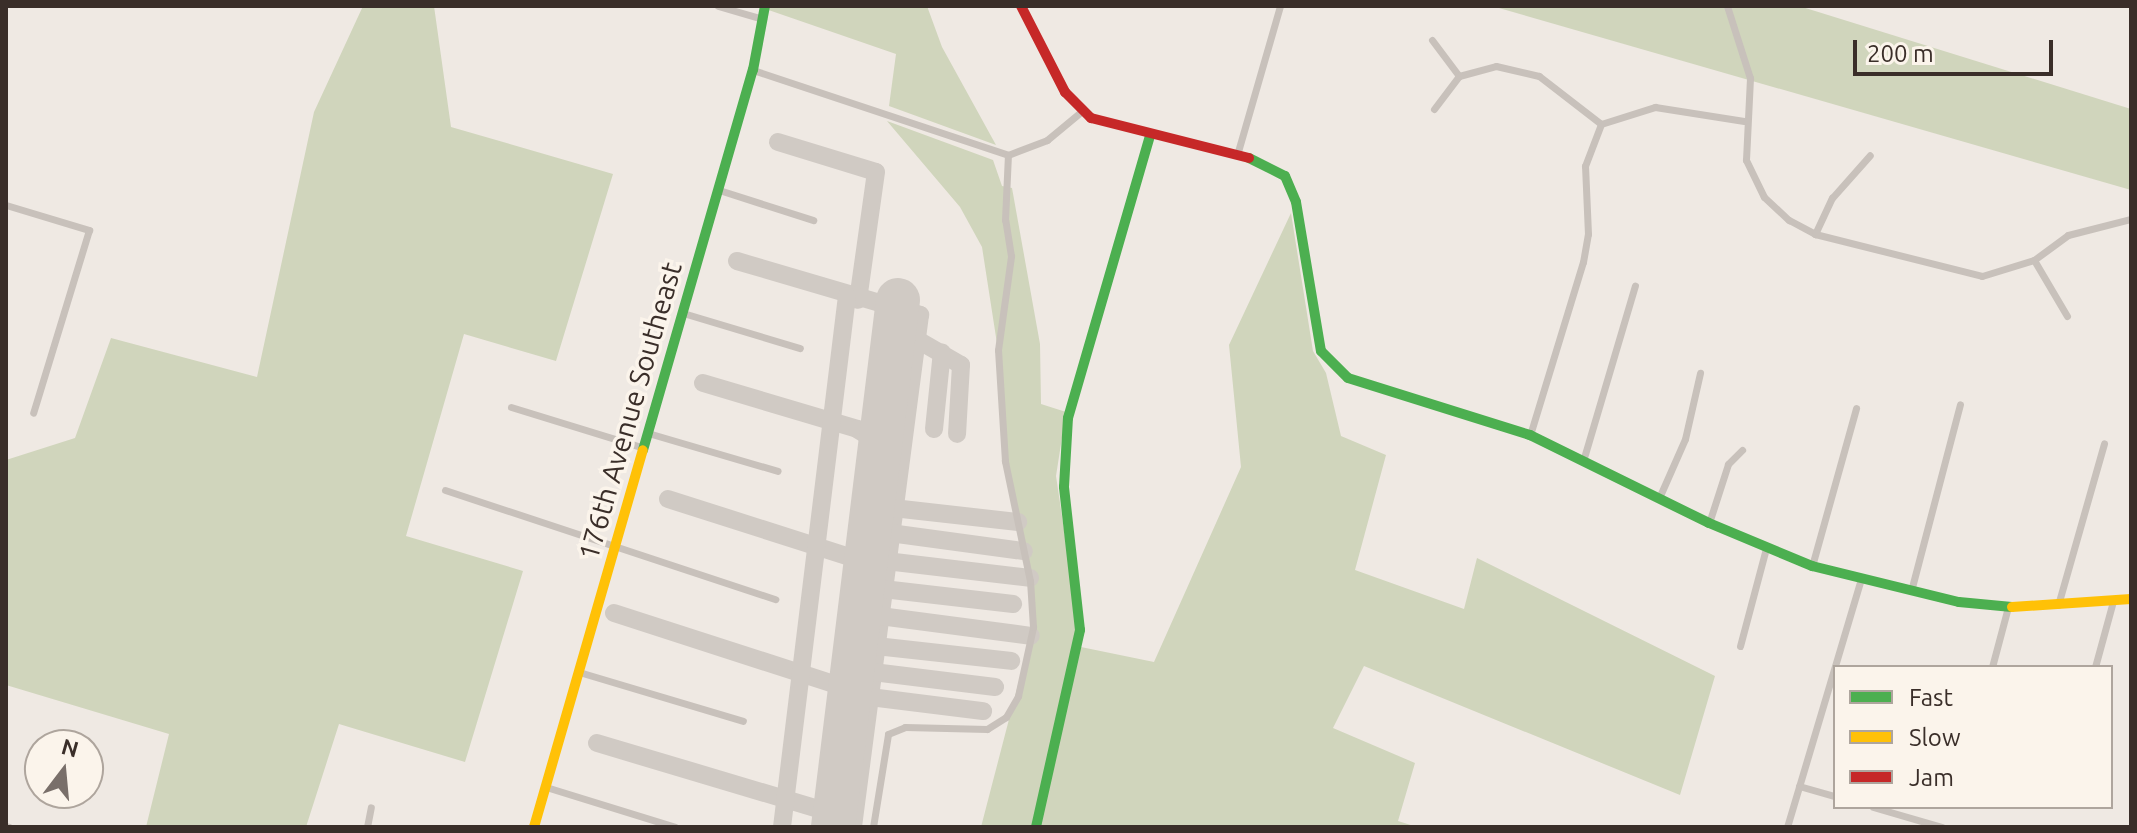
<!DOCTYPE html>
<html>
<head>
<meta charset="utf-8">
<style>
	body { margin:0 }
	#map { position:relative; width:2137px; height:833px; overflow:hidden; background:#efe9e3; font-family:Ubuntu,sans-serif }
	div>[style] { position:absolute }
	.green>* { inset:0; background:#d0d5bc }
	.taxiway>* { height:18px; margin:-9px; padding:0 9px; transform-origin:9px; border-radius:9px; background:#d0cac4 }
	.runway>* { height:44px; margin:-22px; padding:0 22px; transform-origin:22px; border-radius:22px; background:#d0cac4 }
	.street>* { height:7px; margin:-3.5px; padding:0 3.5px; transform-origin:3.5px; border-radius:3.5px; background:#c8c1bb }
	.fast>* { height:10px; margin:-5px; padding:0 5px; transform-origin:5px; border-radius:5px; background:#4caf50 }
	.slow>* { height:10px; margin:-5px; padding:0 5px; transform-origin:5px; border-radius:5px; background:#ffc107 }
	.jam>* { height:10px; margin:-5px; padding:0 5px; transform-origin:5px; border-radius:5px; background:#c62828 }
	span { translate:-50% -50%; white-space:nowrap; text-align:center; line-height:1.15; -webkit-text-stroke:7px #fbf4eb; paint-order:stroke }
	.street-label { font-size:28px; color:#3a2e29 }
	.frame { position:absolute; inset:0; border:8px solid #3a2e29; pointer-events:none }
	.legend { position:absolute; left:1833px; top:665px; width:280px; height:144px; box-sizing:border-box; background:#fbf4eb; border:2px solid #aea59d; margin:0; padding:10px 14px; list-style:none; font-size:24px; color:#3a2e29 }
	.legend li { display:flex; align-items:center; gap:16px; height:40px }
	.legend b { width:40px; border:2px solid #aea59d }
	.north { position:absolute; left:24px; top:729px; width:80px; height:80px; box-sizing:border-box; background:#fbf4eb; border:2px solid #aea59d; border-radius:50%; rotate:16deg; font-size:22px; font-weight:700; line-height:32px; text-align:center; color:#3a2e29 }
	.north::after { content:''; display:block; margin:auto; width:28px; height:36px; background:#796f6a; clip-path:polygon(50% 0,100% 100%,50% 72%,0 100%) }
	.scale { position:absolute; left:1853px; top:40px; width:200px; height:36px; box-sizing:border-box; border:4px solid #3a2e29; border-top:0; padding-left:10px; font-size:24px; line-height:28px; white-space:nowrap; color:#3a2e29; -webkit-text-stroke:6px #fbf4eb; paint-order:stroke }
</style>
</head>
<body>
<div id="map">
	<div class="green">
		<div style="clip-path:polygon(363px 6px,434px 6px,451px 127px,613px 174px,556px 361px,464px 334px,406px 536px,523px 571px,465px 762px,339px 724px,306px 827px,146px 827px,169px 734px,6px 685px,6px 460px,75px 438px,111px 338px,257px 377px,314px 112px)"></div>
		<div style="clip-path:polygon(757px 6px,927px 6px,942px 47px,996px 145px,889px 106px,896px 54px)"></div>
		<div style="clip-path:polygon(1492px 6px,1799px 6px,2131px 109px,2131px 190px)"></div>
		<div style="clip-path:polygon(887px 121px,993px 160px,1002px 186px,1012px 188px,1040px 344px,1041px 404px,1066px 412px,1056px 476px,1077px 617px,1076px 646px,1154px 662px,1241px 467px,1229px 345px,1291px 213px,1313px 351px,1326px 373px,1341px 436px,1386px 455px,1355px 570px,1464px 609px,1477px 558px,1715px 676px,1680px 795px,1364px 666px,1333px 728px,1415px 763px,1398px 821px,1417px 827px,981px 827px,1033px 627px,1030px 578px,1005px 461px,998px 350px,982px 247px,960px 207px)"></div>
	</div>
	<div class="taxiway">
		<div style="left:778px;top:142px;width:102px;rotate:17deg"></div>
		<div style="left:876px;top:172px;width:129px;rotate:98deg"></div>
		<div style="left:737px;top:261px;width:191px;rotate:16.4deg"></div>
		<div style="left:920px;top:315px;width:516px;rotate:97.46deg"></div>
		<div style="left:916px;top:339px;width:52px;rotate:30deg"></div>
		<div style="left:961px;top:365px;width:69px;rotate:93.3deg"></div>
		<div style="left:703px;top:383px;width:161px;rotate:16.6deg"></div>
		<div style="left:857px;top:429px;width:28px;rotate:32deg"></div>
		<div style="left:934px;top:429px;width:77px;rotate:-84.1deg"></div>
		<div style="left:875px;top:486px;width:21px;rotate:5deg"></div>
		<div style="left:668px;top:499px;width:208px;rotate:17.7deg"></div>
		<div style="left:893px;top:508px;width:126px;rotate:6.4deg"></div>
		<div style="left:890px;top:533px;width:135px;rotate:7.7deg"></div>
		<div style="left:886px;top:561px;width:145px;rotate:6.7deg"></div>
		<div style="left:883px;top:589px;width:131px;rotate:6.6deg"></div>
		<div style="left:614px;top:613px;width:248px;rotate:17.9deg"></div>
		<div style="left:880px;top:616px;width:152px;rotate:7.5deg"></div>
		<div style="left:876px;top:646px;width:136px;rotate:6.3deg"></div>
		<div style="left:873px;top:672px;width:123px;rotate:7deg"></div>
		<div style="left:870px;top:697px;width:114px;rotate:7.1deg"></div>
		<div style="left:597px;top:743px;width:248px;rotate:16.6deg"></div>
		<div style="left:843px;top:746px;width:35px;rotate:-49deg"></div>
		<div style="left:782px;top:827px;width:535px;rotate:-83.02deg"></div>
	</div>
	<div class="runway">
		<div style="left:833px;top:827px;width:531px;rotate:-82.97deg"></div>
	</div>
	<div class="street">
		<div style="left:718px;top:6px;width:47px;rotate:16.1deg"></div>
		<div style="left:1727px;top:6px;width:76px;rotate:72.3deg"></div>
		<div style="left:1750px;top:78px;width:82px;rotate:92.8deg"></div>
		<div style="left:1746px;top:160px;width:41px;rotate:64.1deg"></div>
		<div style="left:1764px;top:197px;width:34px;rotate:43deg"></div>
		<div style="left:1789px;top:220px;width:30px;rotate:28deg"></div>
		<div style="left:1815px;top:234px;width:172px;rotate:14.1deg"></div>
		<div style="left:1982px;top:276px;width:54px;rotate:-17.1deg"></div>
		<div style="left:2034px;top:260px;width:42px;rotate:-36.3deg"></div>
		<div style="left:2068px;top:235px;width:65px;rotate:-14.3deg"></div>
		<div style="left:1432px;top:40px;width:45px;rotate:53.1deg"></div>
		<div style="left:753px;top:70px;width:269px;rotate:18.4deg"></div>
		<div style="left:1008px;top:155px;width:42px;rotate:-21deg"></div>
		<div style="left:1047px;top:140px;width:45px;rotate:-39.6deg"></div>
		<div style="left:1434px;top:109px;width:41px;rotate:-52.9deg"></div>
		<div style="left:1459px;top:76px;width:38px;rotate:-15deg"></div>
		<div style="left:1496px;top:66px;width:44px;rotate:13.1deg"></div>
		<div style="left:1539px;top:76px;width:78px;rotate:37.7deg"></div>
		<div style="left:1601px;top:124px;width:57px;rotate:-17.5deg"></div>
		<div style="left:1655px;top:107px;width:90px;rotate:8.9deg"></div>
		<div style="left:1237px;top:155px;width:155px;rotate:-73.9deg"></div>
		<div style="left:719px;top:190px;width:99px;rotate:17.7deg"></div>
		<div style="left:6px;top:205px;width:87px;rotate:16.8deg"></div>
		<div style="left:89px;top:230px;width:191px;rotate:107deg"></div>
		<div style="left:1815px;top:234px;width:40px;rotate:-65deg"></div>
		<div style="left:1832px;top:198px;width:57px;rotate:-48.5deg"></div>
		<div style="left:2034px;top:260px;width:65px;rotate:59.5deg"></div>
		<div style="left:683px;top:313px;width:122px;rotate:16.7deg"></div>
		<div style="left:511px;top:407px;width:139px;rotate:17.1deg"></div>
		<div style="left:648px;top:433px;width:135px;rotate:16.3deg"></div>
		<div style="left:1530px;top:435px;width:181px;rotate:-73deg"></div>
		<div style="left:1583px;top:262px;width:28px;rotate:-80deg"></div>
		<div style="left:1588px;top:234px;width:68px;rotate:-92.5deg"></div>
		<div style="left:1585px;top:166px;width:45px;rotate:-69.1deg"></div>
		<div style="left:1583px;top:461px;width:183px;rotate:-73.5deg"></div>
		<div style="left:445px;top:490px;width:348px;rotate:18.3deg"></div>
		<div style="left:1659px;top:498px;width:64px;rotate:-66.2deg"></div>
		<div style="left:1685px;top:439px;width:68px;rotate:-77.2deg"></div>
		<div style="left:1709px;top:523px;width:62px;rotate:-72.1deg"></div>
		<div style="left:1728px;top:464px;width:20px;rotate:-45deg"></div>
		<div style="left:1812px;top:566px;width:164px;rotate:-74.4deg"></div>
		<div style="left:1911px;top:591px;width:193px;rotate:-75.3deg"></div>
		<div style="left:2058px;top:605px;width:168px;rotate:-74.1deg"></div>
		<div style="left:1740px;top:646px;width:101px;rotate:-75.1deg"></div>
		<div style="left:1992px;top:667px;width:62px;rotate:-75.1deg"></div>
		<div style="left:2095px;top:667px;width:68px;rotate:-74.7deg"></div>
		<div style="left:579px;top:672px;width:171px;rotate:16.6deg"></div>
		<div style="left:1799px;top:786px;width:37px;rotate:16deg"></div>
		<div style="left:546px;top:787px;width:135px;rotate:17.2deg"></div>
		<div style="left:1873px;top:807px;width:72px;rotate:16.2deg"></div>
		<div style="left:6px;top:826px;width:3px;rotate:18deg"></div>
		<div style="left:367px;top:827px;width:20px;rotate:-79deg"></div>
		<div style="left:873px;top:827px;width:94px;rotate:-80.8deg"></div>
		<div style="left:888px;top:734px;width:18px;rotate:-22deg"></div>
		<div style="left:905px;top:727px;width:82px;rotate:1.4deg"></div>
		<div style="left:987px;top:729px;width:22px;rotate:-32deg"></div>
		<div style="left:1006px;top:717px;width:24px;rotate:-60deg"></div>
		<div style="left:1018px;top:696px;width:71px;rotate:-77.7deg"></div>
		<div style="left:1033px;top:627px;width:46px;rotate:-93.7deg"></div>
		<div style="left:1030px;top:581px;width:123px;rotate:-101.8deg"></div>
		<div style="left:1005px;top:461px;width:111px;rotate:-93.6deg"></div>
		<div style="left:998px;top:350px;width:95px;rotate:-82.1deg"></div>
		<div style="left:1011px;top:256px;width:36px;rotate:-99deg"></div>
		<div style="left:1005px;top:220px;width:65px;rotate:-87.4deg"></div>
		<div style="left:1787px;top:827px;width:260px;rotate:-73.4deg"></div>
	</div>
	<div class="fast">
		<div style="left:1249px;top:158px;width:40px;rotate:26.6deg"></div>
		<div style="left:1285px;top:176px;width:28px;rotate:67deg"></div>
		<div style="left:1296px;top:202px;width:151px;rotate:80.5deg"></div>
		<div style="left:1321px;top:351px;width:38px;rotate:45deg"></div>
		<div style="left:1348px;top:378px;width:191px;rotate:17.4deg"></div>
		<div style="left:1530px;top:435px;width:199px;rotate:26.2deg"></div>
		<div style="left:1709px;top:523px;width:112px;rotate:22.7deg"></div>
		<div style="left:1812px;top:566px;width:151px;rotate:13.8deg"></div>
		<div style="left:1959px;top:602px;width:53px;rotate:5.4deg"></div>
		<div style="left:643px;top:450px;width:396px;rotate:-73.9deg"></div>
		<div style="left:753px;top:70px;width:65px;rotate:-79.4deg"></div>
		<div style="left:1036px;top:827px;width:202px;rotate:-77.4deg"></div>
		<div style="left:1080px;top:630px;width:144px;rotate:-96.4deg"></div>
		<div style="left:1064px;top:487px;width:69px;rotate:-86.7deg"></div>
		<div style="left:1068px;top:418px;width:294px;rotate:-73.8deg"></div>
	</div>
	<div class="slow">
		<div style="left:2012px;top:607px;width:119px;rotate:-3.8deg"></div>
		<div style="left:534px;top:827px;width:392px;rotate:-73.9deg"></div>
	</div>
	<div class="jam">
		<div style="left:1021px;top:6px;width:97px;rotate:62.9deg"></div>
		<div style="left:1065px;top:92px;width:37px;rotate:45deg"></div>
		<div style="left:1091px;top:118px;width:163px;rotate:14.2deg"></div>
	</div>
	<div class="street-label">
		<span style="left:630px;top:411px;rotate:-74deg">176th Avenue Southeast</span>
	</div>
	<div class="frame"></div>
	<ul class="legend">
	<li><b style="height:10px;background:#4caf50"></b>Fast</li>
	<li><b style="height:10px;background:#ffc107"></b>Slow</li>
	<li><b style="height:10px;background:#c62828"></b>Jam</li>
	</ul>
	<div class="north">N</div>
	<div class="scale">200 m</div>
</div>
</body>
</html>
